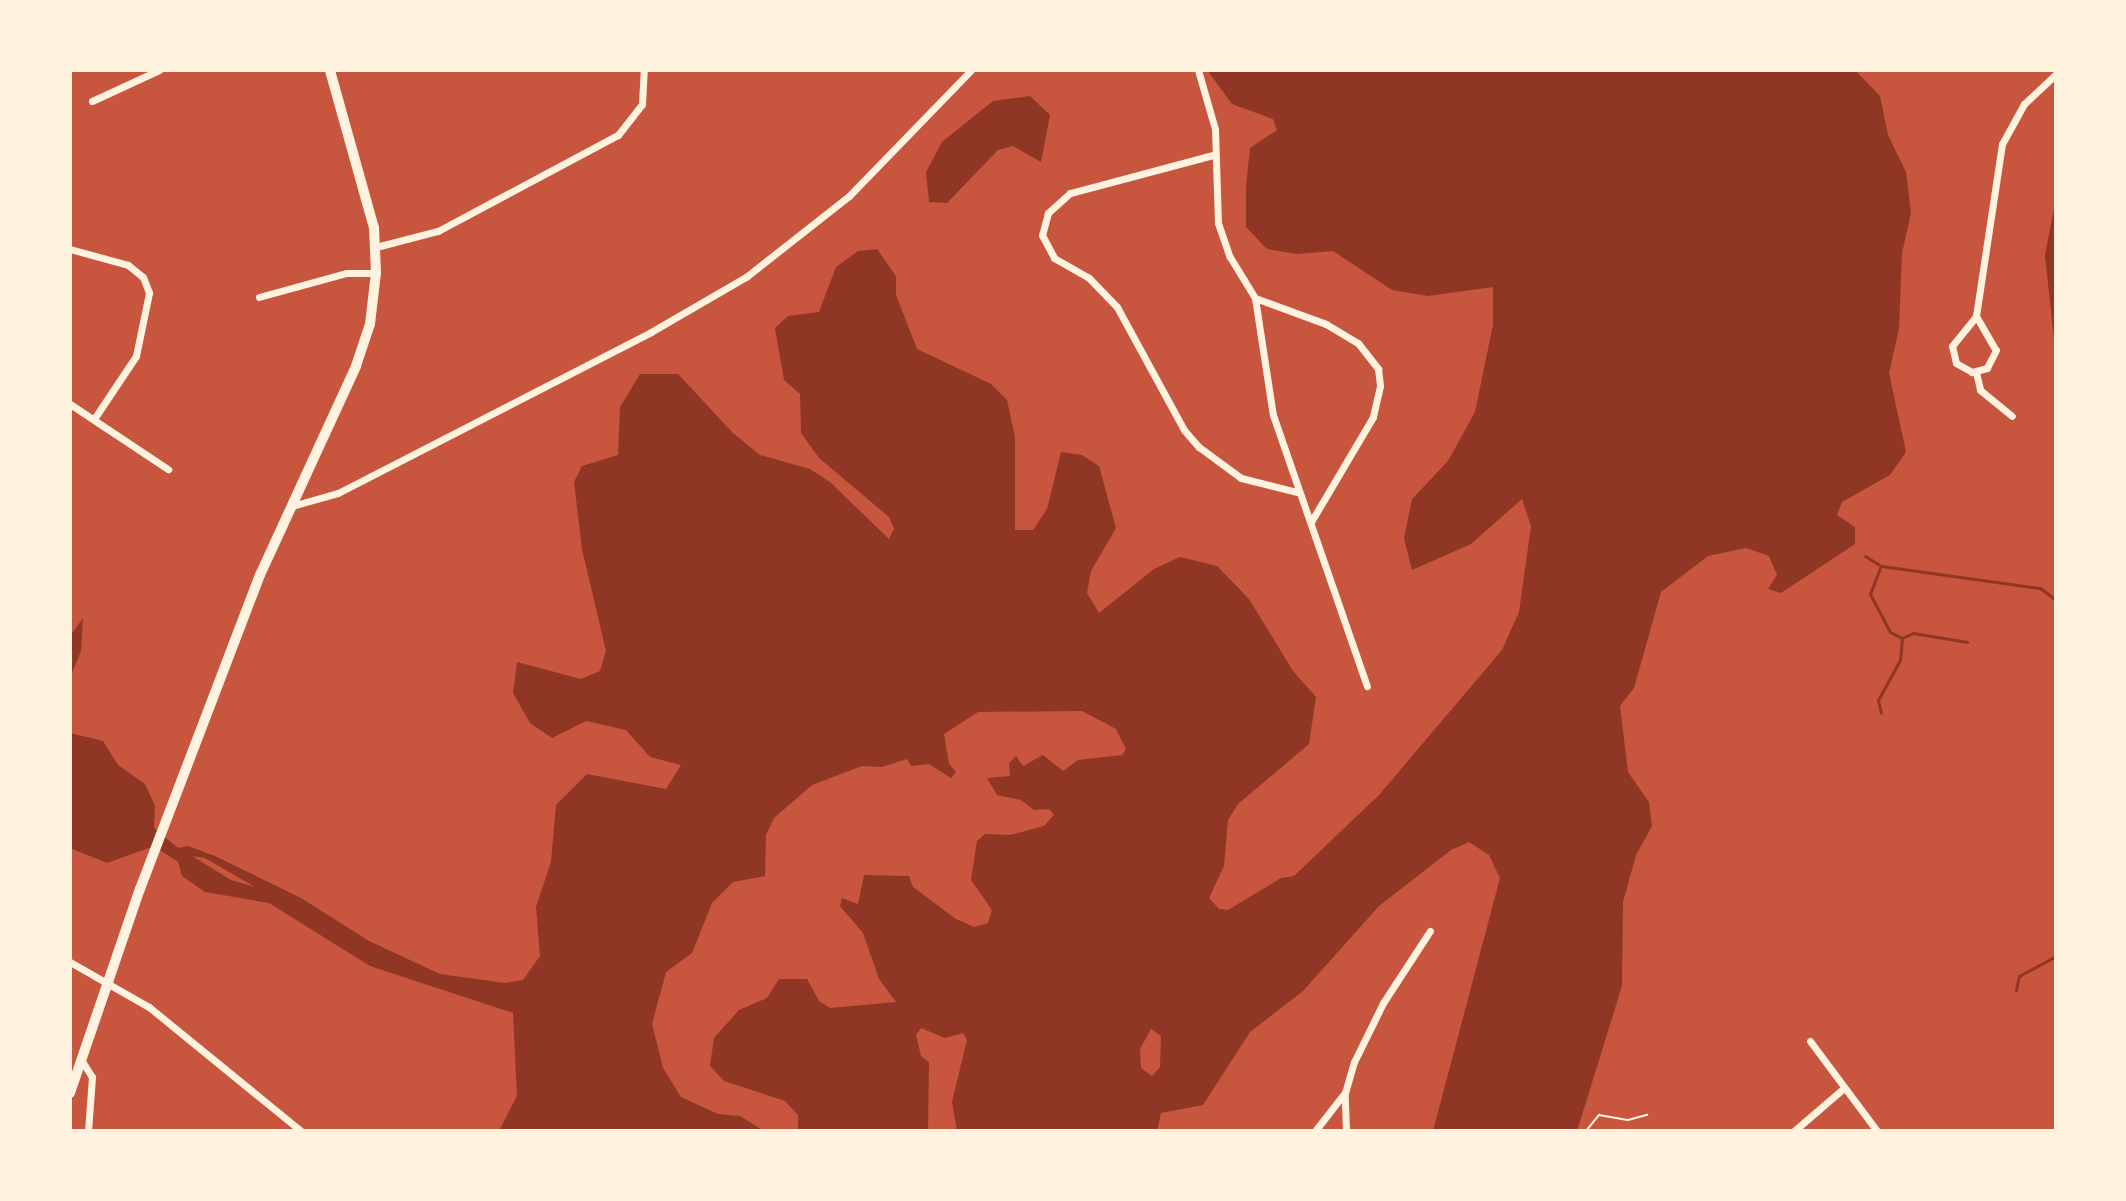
<!DOCTYPE html>
<html>
<head>
<meta charset="utf-8">
<style>
	body { margin:0 }
	#map { position:relative; width:2126px; height:1201px; overflow:hidden; background:#c8553d; font-family:"Source Serif 4",serif }
	div>[style] { position:absolute }
	.water>* { inset:0; background:#8f3625 }
	.stream>* { height:3px; margin:-1.5px; padding:0 1.5px; transform-origin:1.5px; border-radius:1.5px; background:#8f3625 }
	.path>* { height:2px; margin:-1px; padding:0 1px; transform-origin:1px; border-radius:1px; background:#fff3e0 }
	.minor>* { height:7px; margin:-3.5px; padding:0 3.5px; transform-origin:3.5px; border-radius:3.5px; background:#fff3e0 }
	.secondary>* { height:10px; margin:-5px; padding:0 5px; transform-origin:5px; border-radius:5px; background:#fff3e0 }
	span { translate:-50% -50%; white-space:nowrap; text-align:center; line-height:1.15; -webkit-text-stroke:6px #fff3e0; paint-order:stroke }
	.frame { position:absolute; inset:0; border:72px solid #fff3e0; pointer-events:none }
</style>
</head>
<body>
<div id="map">
	<div class="water">
		<div style="clip-path:polygon(evenodd,1207px 70px,1855px 70px,1880px 96px,1888px 135px,1906px 172px,1911px 213px,1902px 253px,1899px 329px,1889px 373px,1906px 452px,1890px 475px,1842px 502px,1837px 515px,1855px 527px,1855px 544px,1781px 593px,1768px 589px,1777px 575px,1769px 556px,1746px 548px,1708px 556px,1661px 592px,1634px 688px,1620px 706px,1628px 772px,1649px 802px,1652px 826px,1636px 855px,1623px 902px,1622px 986px,1577px 1131px,1433px 1131px,1500px 878px,1489px 855px,1469px 842px,1451px 850px,1379px 906px,1303px 991px,1250px 1032px,1203px 1105px,1161px 1113px,1157px 1131px,957px 1131px,952px 1102px,967px 1040px,963px 1033px,945px 1038px,921px 1028px,916px 1035px,921px 1056px,929px 1062px,928px 1131px,798px 1131px,798px 1115px,785px 1101px,724px 1081px,710px 1066px,714px 1038px,739px 1010px,767px 998px,779px 979px,807px 979px,819px 1001px,830px 1008px,896px 1002px,879px 979px,863px 933px,840px 906px,842px 898px,858px 904px,864px 875px,909px 876px,913px 887px,956px 919px,974px 927px,988px 923px,992px 910px,971px 880px,977px 841px,985px 834px,1010px 835px,1044px 826px,1054px 815px,1049px 809px,1034px 810px,1021px 800px,997px 795px,987px 778px,1010px 776px,1009px 763px,1016px 756px,1023px 766px,1043px 755px,1063px 771px,1078px 760px,1122px 755px,1126px 749px,1116px 729px,1082px 711px,978px 712px,944px 734px,949px 764px,956px 772px,951px 778px,929px 764px,911px 766px,907px 759px,882px 767px,862px 766px,812px 785px,774px 818px,766px 835px,765px 876px,733px 882px,712px 903px,692px 953px,666px 972px,652px 1024px,663px 1068px,681px 1097px,718px 1114px,740px 1116px,764px 1131px,499px 1131px,517px 1096px,513px 1013px,370px 966px,269px 903px,205px 892px,182px 876px,178px 862px,154px 846px,107px 863px,70px 848px,70px 733px,103px 741px,118px 765px,145px 784px,155px 806px,154px 828px,178px 848px,188px 846px,215px 856px,301px 898px,369px 941px,440px 974px,505px 983px,523px 980px,540px 956px,536px 907px,551px 862px,556px 805px,587px 774px,666px 789px,681px 765px,650px 757px,626px 730px,586px 721px,552px 738px,530px 723px,513px 693px,517px 662px,581px 679px,600px 671px,606px 651px,582px 549px,574px 482px,582px 466px,618px 455px,620px 407px,640px 374px,678px 374px,733px 433px,760px 455px,810px 469px,830px 482px,889px 539px,894px 529px,889px 517px,819px 458px,801px 433px,800px 394px,784px 380px,775px 328px,788px 316px,819px 312px,836px 267px,858px 251px,877px 249px,896px 276px,896px 295px,917px 349px,991px 384px,1007px 400px,1015px 437px,1015px 530px,1033px 530px,1047px 509px,1061px 452px,1082px 455px,1099px 466px,1116px 528px,1091px 571px,1087px 593px,1099px 613px,1154px 569px,1180px 557px,1217px 566px,1249px 599px,1293px 671px,1316px 697px,1309px 744px,1238px 804px,1228px 820px,1224px 866px,1209px 898px,1219px 909px,1228px 910px,1281px 878px,1294px 876px,1379px 795px,1502px 650px,1519px 612px,1531px 526px,1522px 499px,1471px 544px,1412px 570px,1404px 538px,1412px 499px,1448px 461px,1475px 412px,1493px 325px,1493px 287px,1428px 296px,1392px 290px,1333px 251px,1297px 254px,1267px 249px,1246px 227px,1246px 187px,1250px 148px,1277px 130px,1273px 119px,1232px 104px,1207px 70px,192px 856px,205px 858px,255px 887px,231px 880px,192px 856px,1207px 70px,1151px 1029px,1161px 1036px,1160px 1067px,1152px 1076px,1141px 1068px,1140px 1049px,1151px 1029px)"></div>
		<div style="clip-path:polygon(1030px 96px,1050px 115px,1041px 162px,1013px 146px,998px 150px,947px 203px,929px 202px,926px 172px,942px 142px,993px 101px)"></div>
		<div style="clip-path:polygon(2056px 198px,2056px 359px,2045px 255px)"></div>
		<div style="clip-path:polygon(83px 618px,81px 651px,70px 678px,70px 636px)"></div>
	</div>
	<div class="stream">
		<div style="left:1865px;top:556px;width:19px;rotate:32deg"></div>
		<div style="left:1881px;top:566px;width:161px;rotate:7.9deg"></div>
		<div style="left:2040px;top:588px;width:20px;rotate:37deg"></div>
		<div style="left:1880px;top:568px;width:28px;rotate:111deg"></div>
		<div style="left:1870px;top:594px;width:43px;rotate:62.2deg"></div>
		<div style="left:1890px;top:632px;width:13px;rotate:27deg"></div>
		<div style="left:1902px;top:638px;width:22px;rotate:95deg"></div>
		<div style="left:1900px;top:660px;width:46px;rotate:118.8deg"></div>
		<div style="left:1878px;top:700px;width:13px;rotate:77deg"></div>
		<div style="left:1902px;top:638px;width:12px;rotate:-24deg"></div>
		<div style="left:1913px;top:633px;width:55px;rotate:9.5deg"></div>
		<div style="left:2016px;top:990px;width:14px;rotate:-78deg"></div>
		<div style="left:2019px;top:976px;width:42px;rotate:-28.4deg"></div>
	</div>
	<div class="path">
		<div style="left:1586px;top:1131px;width:21px;rotate:-51deg"></div>
		<div style="left:1599px;top:1115px;width:29px;rotate:10deg"></div>
		<div style="left:1628px;top:1120px;width:20px;rotate:-15deg"></div>
	</div>
	<div class="minor">
		<div style="left:1198px;top:70px;width:61px;rotate:73.9deg"></div>
		<div style="left:1215px;top:129px;width:94px;rotate:88.2deg"></div>
		<div style="left:1218px;top:223px;width:36px;rotate:71deg"></div>
		<div style="left:1230px;top:257px;width:48px;rotate:58.6deg"></div>
		<div style="left:1255px;top:298px;width:118px;rotate:81.3deg"></div>
		<div style="left:1273px;top:415px;width:287px;rotate:70.9deg"></div>
		<div style="left:92px;top:101px;width:74px;rotate:-24.8deg"></div>
		<div style="left:1213px;top:155px;width:148px;rotate:165.1deg"></div>
		<div style="left:1070px;top:193px;width:30px;rotate:138deg"></div>
		<div style="left:1048px;top:213px;width:23px;rotate:105deg"></div>
		<div style="left:1042px;top:235px;width:26px;rotate:62deg"></div>
		<div style="left:1054px;top:258px;width:40px;rotate:29.7deg"></div>
		<div style="left:1089px;top:278px;width:40px;rotate:46deg"></div>
		<div style="left:1117px;top:307px;width:140px;rotate:61.4deg"></div>
		<div style="left:1184px;top:430px;width:23px;rotate:49deg"></div>
		<div style="left:1199px;top:447px;width:52px;rotate:36.4deg"></div>
		<div style="left:1241px;top:478px;width:58px;rotate:14deg"></div>
		<div style="left:376px;top:247px;width:64px;rotate:-14.5deg"></div>
		<div style="left:438px;top:231px;width:204px;rotate:-28.1deg"></div>
		<div style="left:618px;top:135px;width:39px;rotate:-52deg"></div>
		<div style="left:642px;top:104px;width:34px;rotate:-87deg"></div>
		<div style="left:70px;top:249px;width:60px;rotate:15.4deg"></div>
		<div style="left:128px;top:265px;width:19px;rotate:39deg"></div>
		<div style="left:143px;top:277px;width:17px;rotate:69deg"></div>
		<div style="left:149px;top:293px;width:64px;rotate:101.7deg"></div>
		<div style="left:136px;top:356px;width:76px;rotate:123.7deg"></div>
		<div style="left:259px;top:297px;width:90px;rotate:-15.4deg"></div>
		<div style="left:346px;top:273px;width:30px"></div>
		<div style="left:1255px;top:298px;width:76px;rotate:20.1deg"></div>
		<div style="left:1326px;top:324px;width:37px;rotate:31deg"></div>
		<div style="left:1358px;top:343px;width:33px;rotate:52deg"></div>
		<div style="left:1378px;top:369px;width:17px;rotate:83deg"></div>
		<div style="left:1380px;top:386px;width:32px;rotate:103deg"></div>
		<div style="left:1373px;top:417px;width:122px;rotate:120.6deg"></div>
		<div style="left:1976px;top:316px;width:39px;rotate:60deg"></div>
		<div style="left:1996px;top:350px;width:20px;rotate:117deg"></div>
		<div style="left:1987px;top:368px;width:16px;rotate:165deg"></div>
		<div style="left:1972px;top:372px;width:18px;rotate:-151deg"></div>
		<div style="left:1956px;top:363px;width:17px;rotate:-103deg"></div>
		<div style="left:1952px;top:346px;width:38px;rotate:-51deg"></div>
		<div style="left:1976px;top:316px;width:174px;rotate:-81.4deg"></div>
		<div style="left:2002px;top:144px;width:46px;rotate:-61.2deg"></div>
		<div style="left:2024px;top:104px;width:44px;rotate:-43.2deg"></div>
		<div style="left:1976px;top:372px;width:18px;rotate:77deg"></div>
		<div style="left:1980px;top:390px;width:41px;rotate:39.1deg"></div>
		<div style="left:70px;top:404px;width:118px;rotate:33.6deg"></div>
		<div style="left:292px;top:506px;width:48px;rotate:-15.8deg"></div>
		<div style="left:338px;top:493px;width:352px;rotate:-27.2deg"></div>
		<div style="left:651px;top:332px;width:110px;rotate:-30.1deg"></div>
		<div style="left:746px;top:277px;width:131px;rotate:-38.2deg"></div>
		<div style="left:849px;top:196px;width:175px;rotate:-45.9deg"></div>
		<div style="left:70px;top:962px;width:91px;rotate:29.7deg"></div>
		<div style="left:149px;top:1007px;width:196px;rotate:39.2deg"></div>
		<div style="left:1810px;top:1041px;width:112px;rotate:53.3deg"></div>
		<div style="left:82px;top:1061px;width:19px;rotate:58deg"></div>
		<div style="left:92px;top:1077px;width:54px;rotate:94.2deg"></div>
		<div style="left:1315px;top:1131px;width:46px;rotate:-52.1deg"></div>
		<div style="left:1346px;top:1131px;width:38px;rotate:-92deg"></div>
		<div style="left:1345px;top:1093px;width:32px;rotate:-74deg"></div>
		<div style="left:1354px;top:1062px;width:66px;rotate:-63.8deg"></div>
		<div style="left:1383px;top:1003px;width:86px;rotate:-56.9deg"></div>
		<div style="left:1794px;top:1131px;width:66px;rotate:-40.7deg"></div>
	</div>
	<div class="secondary">
		<div style="left:70px;top:1093px;width:216px;rotate:-71.1deg"></div>
		<div style="left:140px;top:889px;width:336px;rotate:-69.1deg"></div>
		<div style="left:260px;top:575px;width:230px;rotate:-65.3deg"></div>
		<div style="left:356px;top:366px;width:44px;rotate:-71.6deg"></div>
		<div style="left:370px;top:324px;width:51px;rotate:-83.3deg"></div>
		<div style="left:376px;top:273px;width:45px;rotate:-92.5deg"></div>
		<div style="left:374px;top:228px;width:164px;rotate:-105.6deg"></div>
	</div>
	<div class="frame"></div>
</div>
</body>
</html>
